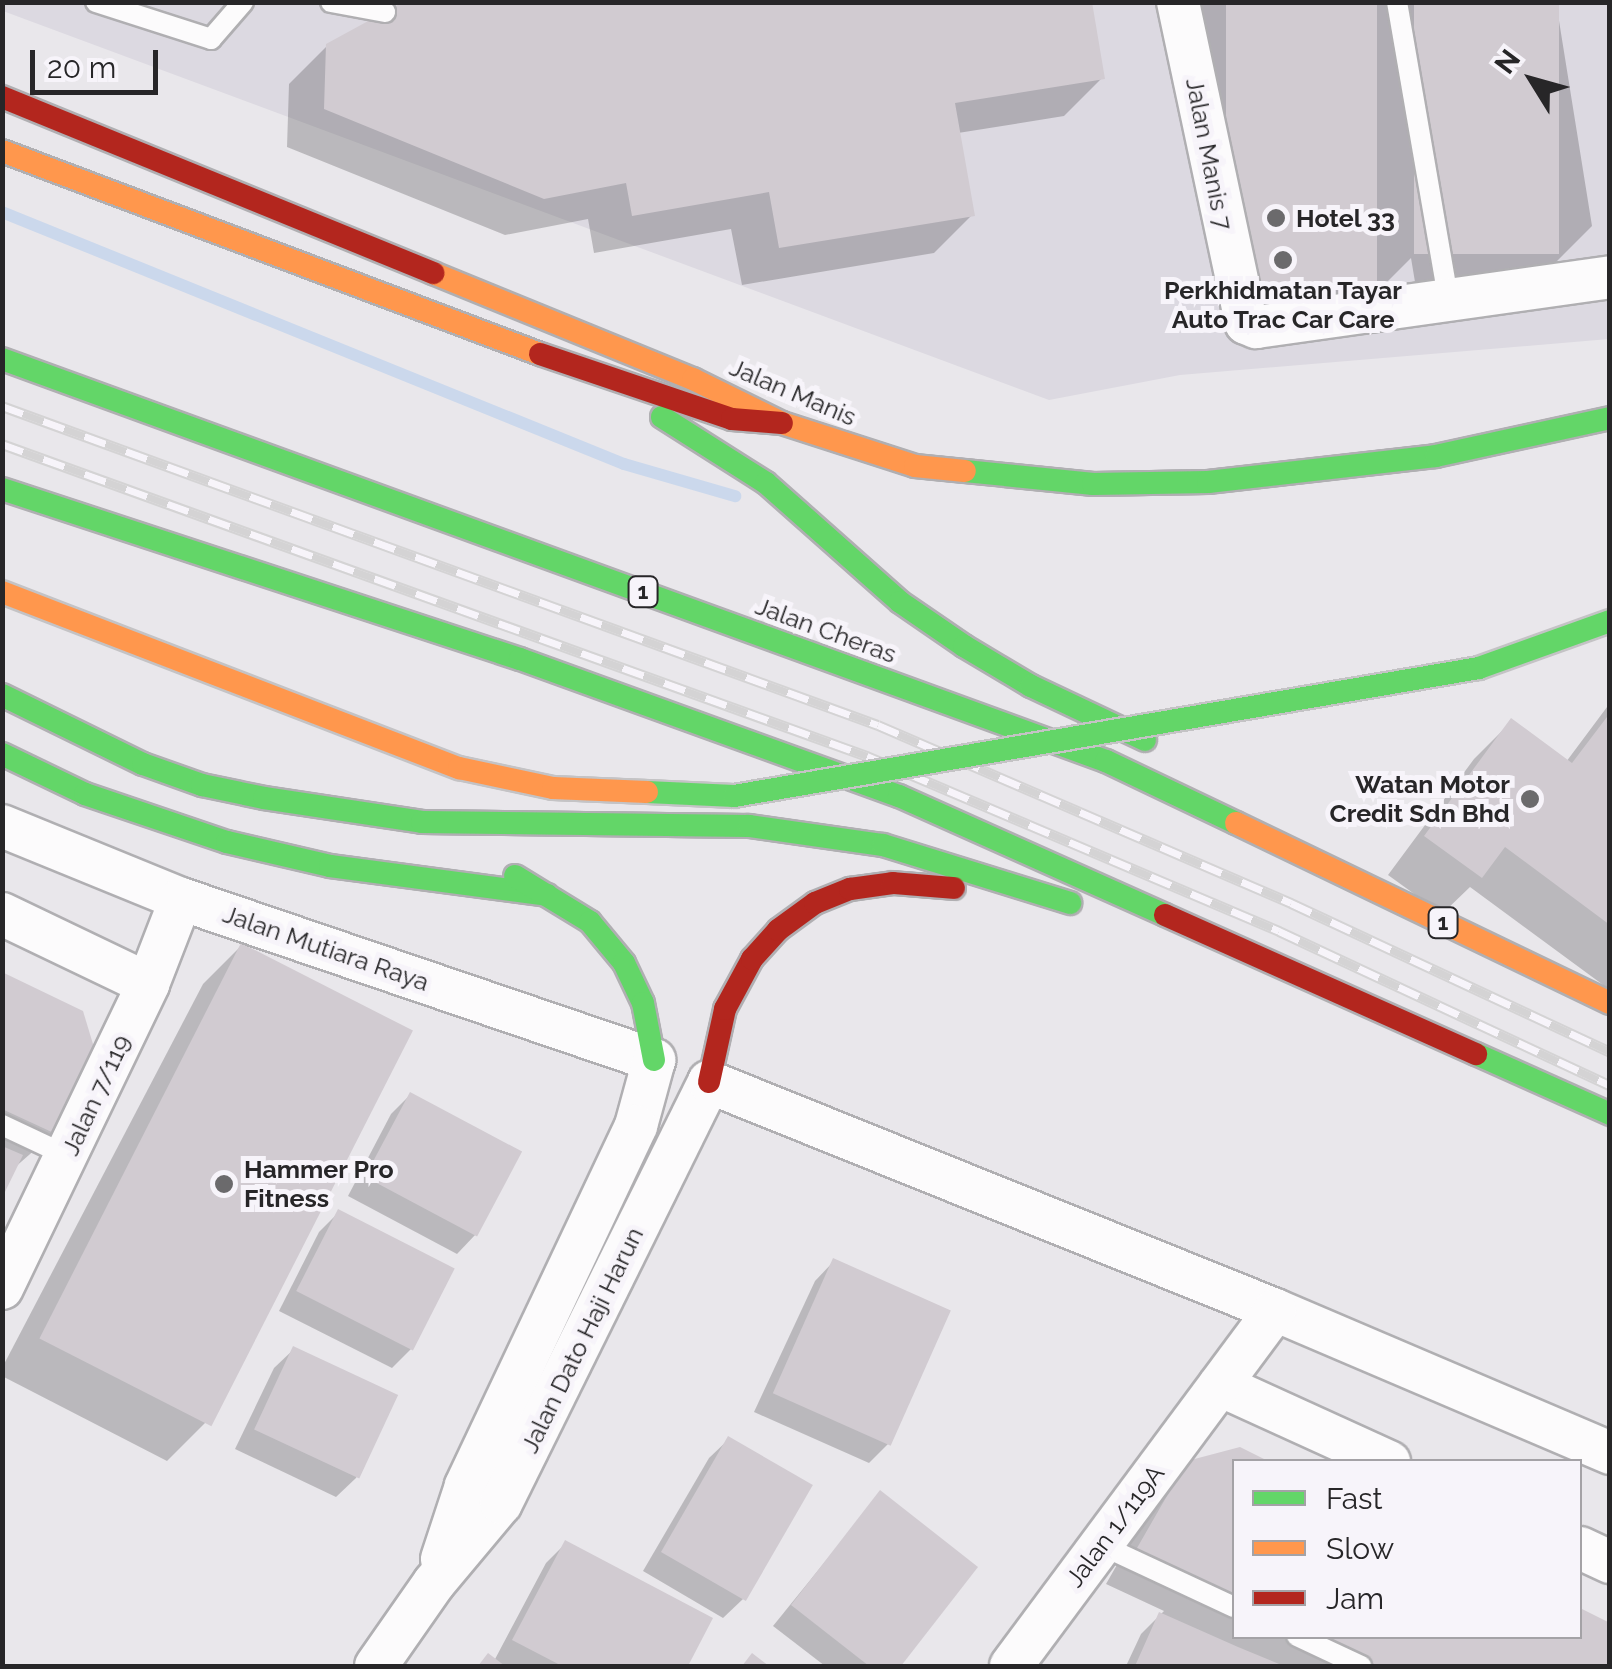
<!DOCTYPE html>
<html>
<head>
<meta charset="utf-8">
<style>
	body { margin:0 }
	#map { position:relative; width:1612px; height:1669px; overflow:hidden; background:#e9e7eb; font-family:Raleway,sans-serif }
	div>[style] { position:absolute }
	.built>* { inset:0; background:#dcd9e1 }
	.shadow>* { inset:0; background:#0003 }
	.stream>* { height:12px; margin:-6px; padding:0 6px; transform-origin:6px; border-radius:6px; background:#cbd8ec }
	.building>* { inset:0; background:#d1cbd1; transform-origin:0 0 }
	.roads { filter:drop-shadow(2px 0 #b0afb2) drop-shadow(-2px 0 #b0afb2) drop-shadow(0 2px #b0afb2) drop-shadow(0 -2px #b0afb2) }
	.lane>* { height:20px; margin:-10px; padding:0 10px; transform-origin:10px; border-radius:10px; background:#fcfbfc }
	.street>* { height:42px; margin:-21px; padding:0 21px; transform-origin:21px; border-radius:21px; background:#fcfbfc }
	.fast>* { height:22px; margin:-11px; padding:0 11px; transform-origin:11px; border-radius:11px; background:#63d668 }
	.slow>* { height:22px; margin:-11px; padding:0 11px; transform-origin:11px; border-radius:11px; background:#ff974d }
	.jam>* { height:22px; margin:-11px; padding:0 11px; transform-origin:11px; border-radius:11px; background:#b3261e }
	.rail>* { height:11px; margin-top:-5.5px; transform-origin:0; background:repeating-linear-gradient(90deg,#f7f4fa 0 22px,#d4d3d4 0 44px); box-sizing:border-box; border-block:2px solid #d4d3d4 }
	.bridges { filter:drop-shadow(2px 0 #c4c3c5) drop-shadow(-2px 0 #c4c3c5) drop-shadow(0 2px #c4c3c5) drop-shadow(0 -2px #c4c3c5) }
	.fast-bridge>* { height:22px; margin:-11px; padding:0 11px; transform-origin:11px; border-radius:11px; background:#63d668 }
	.slow-bridge>* { height:22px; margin:-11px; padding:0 11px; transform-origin:11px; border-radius:11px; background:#ff974d }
	.dots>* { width:28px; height:28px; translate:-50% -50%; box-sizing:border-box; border:5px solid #f7f4fa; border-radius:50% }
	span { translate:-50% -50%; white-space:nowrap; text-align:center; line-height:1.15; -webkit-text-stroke:10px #f7f4fa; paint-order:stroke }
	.shield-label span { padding:2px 8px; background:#f7f4fa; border:2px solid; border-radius:8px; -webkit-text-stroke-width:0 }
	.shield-label { font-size:22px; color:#272628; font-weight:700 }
	.street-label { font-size:25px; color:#272628 }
	.poi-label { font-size:25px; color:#272628; font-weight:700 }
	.left { translate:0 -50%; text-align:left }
	.right { translate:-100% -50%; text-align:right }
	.frame { position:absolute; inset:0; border:5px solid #272628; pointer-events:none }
	.legend { position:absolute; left:1232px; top:1459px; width:350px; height:180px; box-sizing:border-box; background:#f7f4fa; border:2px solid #a4a2a6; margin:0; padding:12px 18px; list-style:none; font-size:30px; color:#272628 }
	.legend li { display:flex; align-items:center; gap:20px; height:50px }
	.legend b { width:50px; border:2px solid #a4a2a6 }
	.north { position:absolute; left:1482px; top:30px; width:100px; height:100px; -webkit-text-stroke:8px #f7f4fa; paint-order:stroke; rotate:307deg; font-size:28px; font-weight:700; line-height:40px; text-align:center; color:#272628 }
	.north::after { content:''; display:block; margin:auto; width:35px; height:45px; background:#272628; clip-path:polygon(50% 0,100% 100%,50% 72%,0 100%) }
	.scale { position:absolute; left:30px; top:50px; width:128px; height:45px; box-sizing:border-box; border:5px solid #272628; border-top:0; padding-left:12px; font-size:30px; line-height:35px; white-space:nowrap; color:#272628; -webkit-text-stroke:8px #f7f4fa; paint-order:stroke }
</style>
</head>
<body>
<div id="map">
	<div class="built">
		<div style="clip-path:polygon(2px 3px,1609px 3px,1609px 339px,1180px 375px,1049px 400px,3px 11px)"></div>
	</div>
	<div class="shadow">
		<div style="clip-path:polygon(1183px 2px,1556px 2px,1592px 226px,1554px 264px,1416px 288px,1411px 258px,1374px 295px,1230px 317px)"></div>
		<div style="clip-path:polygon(327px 46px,1102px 78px,1064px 116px,958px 133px,972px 215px,934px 253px,742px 285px,731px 229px,594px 253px,588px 219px,505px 235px,287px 147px,289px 84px)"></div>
		<div style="clip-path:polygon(1610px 703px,1610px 990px,1470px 887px,1442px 914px,1388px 875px,1474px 759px,1512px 721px,1566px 762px)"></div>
		<div style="clip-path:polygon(241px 946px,205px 1423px,167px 1461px,2px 1376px,2px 1368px,203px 984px)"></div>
		<div style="clip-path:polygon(2px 976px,54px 1133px,13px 1169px,2px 1192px)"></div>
		<div style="clip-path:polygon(410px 1095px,476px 1234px,457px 1254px,348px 1196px,391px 1114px)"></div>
		<div style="clip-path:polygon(338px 1213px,412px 1348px,392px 1368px,279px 1311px,319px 1232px)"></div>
		<div style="clip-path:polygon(834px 1261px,888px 1444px,869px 1463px,754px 1412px,815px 1281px)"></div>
		<div style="clip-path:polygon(294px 1349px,394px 1397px,356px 1478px,336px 1497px,235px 1449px,274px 1368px)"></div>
		<div style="clip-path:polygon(729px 1439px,743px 1599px,723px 1618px,643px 1571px,709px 1458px)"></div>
		<div style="clip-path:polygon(1234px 1462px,1234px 1636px,1580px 1636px,1580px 1611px,1610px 1626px,1610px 1666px,1126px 1666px,1141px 1634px,1164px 1611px,1106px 1584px,1158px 1493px,1188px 1463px)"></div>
		<div style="clip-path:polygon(880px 1494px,975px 1567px,898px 1666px,825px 1666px,773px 1626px)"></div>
		<div style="clip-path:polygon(565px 1544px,710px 1620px,685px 1666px,478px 1666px,488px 1657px,494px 1661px,546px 1563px)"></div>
	</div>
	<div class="stream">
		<div style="left:2px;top:212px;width:671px;rotate:22.06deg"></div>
		<div style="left:624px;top:464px;width:116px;rotate:16.1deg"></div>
	</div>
	<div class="building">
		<div style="clip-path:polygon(403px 2px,1092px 2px,1105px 79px,955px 103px,975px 216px,779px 248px,769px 192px,632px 216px,626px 183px,544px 199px,324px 109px,326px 44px)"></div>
		<div style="left:1226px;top:2px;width:151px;height:282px"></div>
		<div style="left:1414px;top:2px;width:145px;height:252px"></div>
		<div style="clip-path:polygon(1610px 713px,1610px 925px,1505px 847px,1482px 878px,1424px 836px,1511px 718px,1572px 763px)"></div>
		<div style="left:241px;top:943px;width:193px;height:444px;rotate:27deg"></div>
		<div style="clip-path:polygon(2px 972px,83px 1011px,96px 1054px,56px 1134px,2px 1109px)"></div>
		<div style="left:410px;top:1092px;width:127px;height:96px;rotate:28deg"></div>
		<div style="clip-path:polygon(2px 1146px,23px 1155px,2px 1198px)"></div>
		<div style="left:338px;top:1209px;width:131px;height:92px;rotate:27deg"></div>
		<div style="left:833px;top:1258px;width:129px;height:148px;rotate:24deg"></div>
		<div style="left:293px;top:1346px;width:116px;height:92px;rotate:25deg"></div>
		<div style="left:728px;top:1436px;width:98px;height:134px;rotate:30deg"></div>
		<div style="clip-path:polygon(1240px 1447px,1270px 1462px,1234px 1462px,1234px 1601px,1133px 1555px,1187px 1461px)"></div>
		<div style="clip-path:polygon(880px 1490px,978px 1567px,901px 1666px,869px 1666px,791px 1605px)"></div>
		<div style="clip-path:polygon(565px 1540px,713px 1618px,688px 1666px,562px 1666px,512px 1640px)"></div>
		<div style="clip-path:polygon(1580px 1608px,1610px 1623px,1610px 1666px,1372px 1666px,1310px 1636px,1580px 1636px)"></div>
		<div style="clip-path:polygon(1159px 1612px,1238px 1647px,1284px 1666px,1135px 1666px)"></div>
		<div style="clip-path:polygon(488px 1653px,505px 1666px,478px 1666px)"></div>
		<div style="clip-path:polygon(752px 1653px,769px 1666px,742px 1666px)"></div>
	</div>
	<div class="roads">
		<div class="lane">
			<div style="left:96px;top:2px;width:121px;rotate:17.8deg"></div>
			<div style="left:211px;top:39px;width:49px;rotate:-49.1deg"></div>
			<div style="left:331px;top:2px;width:55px;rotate:10.5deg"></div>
			<div style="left:1397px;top:2px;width:304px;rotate:80.2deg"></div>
			<div style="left:2px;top:1125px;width:73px;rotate:25.2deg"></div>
			<div style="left:1101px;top:1545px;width:147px;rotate:25deg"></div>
			<div style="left:1297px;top:1636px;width:71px;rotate:25.1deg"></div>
		</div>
		<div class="street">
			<div style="left:1178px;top:2px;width:328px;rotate:78deg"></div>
			<div style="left:1246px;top:323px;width:11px;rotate:22deg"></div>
			<div style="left:1256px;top:327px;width:358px;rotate:-8deg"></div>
			<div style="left:2px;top:826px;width:193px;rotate:22.2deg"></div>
			<div style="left:181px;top:899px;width:500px;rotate:18.8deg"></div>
			<div style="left:654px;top:1060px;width:68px;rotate:105.3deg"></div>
			<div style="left:636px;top:1126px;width:398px;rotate:115.3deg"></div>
			<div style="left:466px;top:1486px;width:77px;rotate:108.2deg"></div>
			<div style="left:2px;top:914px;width:162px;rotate:25.6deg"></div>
			<div style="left:2px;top:1288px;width:337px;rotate:-64.3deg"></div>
			<div style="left:148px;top:984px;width:91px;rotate:-68.8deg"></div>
			<div style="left:1220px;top:1385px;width:186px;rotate:24.5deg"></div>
			<div style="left:1580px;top:1548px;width:33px;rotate:25deg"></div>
			<div style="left:376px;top:1666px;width:101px;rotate:-55.1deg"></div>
			<div style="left:434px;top:1583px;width:104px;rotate:-50.1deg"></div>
			<div style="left:501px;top:1503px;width:470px;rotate:-63.7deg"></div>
			<div style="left:709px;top:1082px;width:610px;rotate:21.94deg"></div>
			<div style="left:1275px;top:1310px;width:364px;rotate:23.1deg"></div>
			<div style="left:1011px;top:1666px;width:443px;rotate:-53.4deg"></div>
		</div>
		<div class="fast">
			<div style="left:2px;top:359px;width:1175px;rotate:20.01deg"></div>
			<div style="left:1106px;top:761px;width:144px;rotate:25.5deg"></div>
			<div style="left:662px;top:417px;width:123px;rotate:32.4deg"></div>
			<div style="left:766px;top:483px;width:179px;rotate:41.6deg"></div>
			<div style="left:900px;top:602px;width:78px;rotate:34.5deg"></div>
			<div style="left:964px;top:646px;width:78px;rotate:30.8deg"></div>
			<div style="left:1031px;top:686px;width:126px;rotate:25.3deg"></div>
			<div style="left:965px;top:471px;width:129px;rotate:5.8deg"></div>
			<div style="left:1093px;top:484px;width:115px;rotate:-1deg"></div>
			<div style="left:1208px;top:482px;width:229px;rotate:-6.5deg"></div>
			<div style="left:1436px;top:456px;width:178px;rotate:-12.3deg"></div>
			<div style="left:2px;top:489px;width:545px;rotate:18.17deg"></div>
			<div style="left:520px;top:659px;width:403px;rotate:19.9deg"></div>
			<div style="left:899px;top:796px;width:291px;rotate:24.1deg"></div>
			<div style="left:2px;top:695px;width:157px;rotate:26.1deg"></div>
			<div style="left:143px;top:764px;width:63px;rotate:19.6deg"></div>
			<div style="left:202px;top:785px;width:63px;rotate:11.8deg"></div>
			<div style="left:264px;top:798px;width:160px;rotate:8.6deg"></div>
			<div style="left:422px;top:822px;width:327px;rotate:0.7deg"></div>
			<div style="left:749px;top:826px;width:135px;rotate:8.1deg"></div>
			<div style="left:883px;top:845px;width:196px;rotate:17.2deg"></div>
			<div style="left:2px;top:754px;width:92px;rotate:25.7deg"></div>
			<div style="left:85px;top:794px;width:150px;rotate:18.7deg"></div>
			<div style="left:227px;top:842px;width:106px;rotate:13.1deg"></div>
			<div style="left:330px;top:866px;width:219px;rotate:7.6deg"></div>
			<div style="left:515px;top:876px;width:88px;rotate:31.5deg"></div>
			<div style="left:590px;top:922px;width:53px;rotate:50.3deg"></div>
			<div style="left:624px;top:963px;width:44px;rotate:64.6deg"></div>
			<div style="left:643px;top:1003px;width:58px;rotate:79.1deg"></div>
			<div style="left:1476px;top:1054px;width:147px;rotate:24.1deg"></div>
		</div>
		<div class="slow">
			<div style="left:2px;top:151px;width:575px;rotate:20.67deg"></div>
			<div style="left:433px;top:273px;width:281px;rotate:22.2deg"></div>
			<div style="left:693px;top:379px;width:99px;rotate:26.3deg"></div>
			<div style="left:782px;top:423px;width:140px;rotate:17.9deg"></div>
			<div style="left:915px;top:466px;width:50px;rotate:5.7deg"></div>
			<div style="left:1236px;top:823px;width:415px;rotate:25.7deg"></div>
		</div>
		<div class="jam">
			<div style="left:2px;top:97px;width:466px;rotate:22.2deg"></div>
			<div style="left:540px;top:354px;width:203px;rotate:18.7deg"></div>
			<div style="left:732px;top:419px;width:50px;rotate:4.6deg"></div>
			<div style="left:1165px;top:915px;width:341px;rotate:24.1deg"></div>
			<div style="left:709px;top:1082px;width:75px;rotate:-77.6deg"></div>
			<div style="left:725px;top:1009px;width:57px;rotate:-61.6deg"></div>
			<div style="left:752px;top:959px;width:39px;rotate:-48deg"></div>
			<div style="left:778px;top:930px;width:46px;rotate:-36.1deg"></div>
			<div style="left:815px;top:903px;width:38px;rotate:-22deg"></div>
			<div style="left:850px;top:889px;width:43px;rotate:-7.9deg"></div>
			<div style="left:893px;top:883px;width:61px;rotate:4.7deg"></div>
		</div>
	</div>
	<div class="rail">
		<div style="left:2px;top:406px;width:932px;rotate:20.01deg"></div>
		<div style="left:878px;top:725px;width:450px;rotate:23.3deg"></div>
		<div style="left:1291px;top:903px;width:352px;rotate:25deg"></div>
		<div style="left:2px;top:444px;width:920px;rotate:19.83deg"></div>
		<div style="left:867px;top:756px;width:448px;rotate:23deg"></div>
		<div style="left:1279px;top:931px;width:365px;rotate:25deg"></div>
	</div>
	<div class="bridges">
		<div class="fast-bridge">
			<div style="left:647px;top:792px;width:87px;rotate:2.6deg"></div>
			<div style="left:734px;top:796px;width:756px;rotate:-9.75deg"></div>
			<div style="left:1479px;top:668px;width:139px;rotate:-19.7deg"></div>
		</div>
		<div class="slow-bridge">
			<div style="left:2px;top:592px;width:490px;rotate:21.1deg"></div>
			<div style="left:459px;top:768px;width:96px;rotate:12deg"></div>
			<div style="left:553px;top:788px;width:94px;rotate:2.4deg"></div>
		</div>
	</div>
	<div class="dots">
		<div style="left:1276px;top:218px;background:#6b6a6c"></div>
		<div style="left:1283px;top:260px;background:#6b6a6c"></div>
		<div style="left:1530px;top:799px;background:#6b6a6c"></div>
		<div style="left:224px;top:1184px;background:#6b6a6c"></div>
	</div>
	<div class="shield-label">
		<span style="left:643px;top:592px">1</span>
		<span style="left:1443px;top:923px">1</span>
	</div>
	<div class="street-label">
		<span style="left:1209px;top:154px;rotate:79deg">Jalan Manis 7</span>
		<span style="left:793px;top:392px;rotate:23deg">Jalan Manis</span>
		<span style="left:826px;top:630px;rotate:20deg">Jalan Cheras</span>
		<span style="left:326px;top:948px;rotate:19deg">Jalan Mutiara Raya</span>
		<span style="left:96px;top:1095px;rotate:-65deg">Jalan 7/119</span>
		<span style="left:582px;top:1340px;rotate:-64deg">Jalan Dato Haji Harun</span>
		<span style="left:1115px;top:1526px;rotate:-53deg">Jalan 1/119A</span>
	</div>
	<div class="poi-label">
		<span class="left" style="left:1296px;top:218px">Hotel 33</span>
		<span style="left:1283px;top:305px">Perkhidmatan Tayar<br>Auto Trac Car Care</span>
		<span class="right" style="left:1510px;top:799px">Watan Motor<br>Credit Sdn Bhd</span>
		<span class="left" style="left:244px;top:1184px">Hammer Pro<br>Fitness</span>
	</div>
	<div class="frame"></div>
	<ul class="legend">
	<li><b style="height:12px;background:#63d668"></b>Fast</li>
	<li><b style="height:12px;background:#ff974d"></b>Slow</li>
	<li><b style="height:12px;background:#b3261e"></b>Jam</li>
	</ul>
	<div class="north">N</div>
	<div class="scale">20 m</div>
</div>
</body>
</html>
